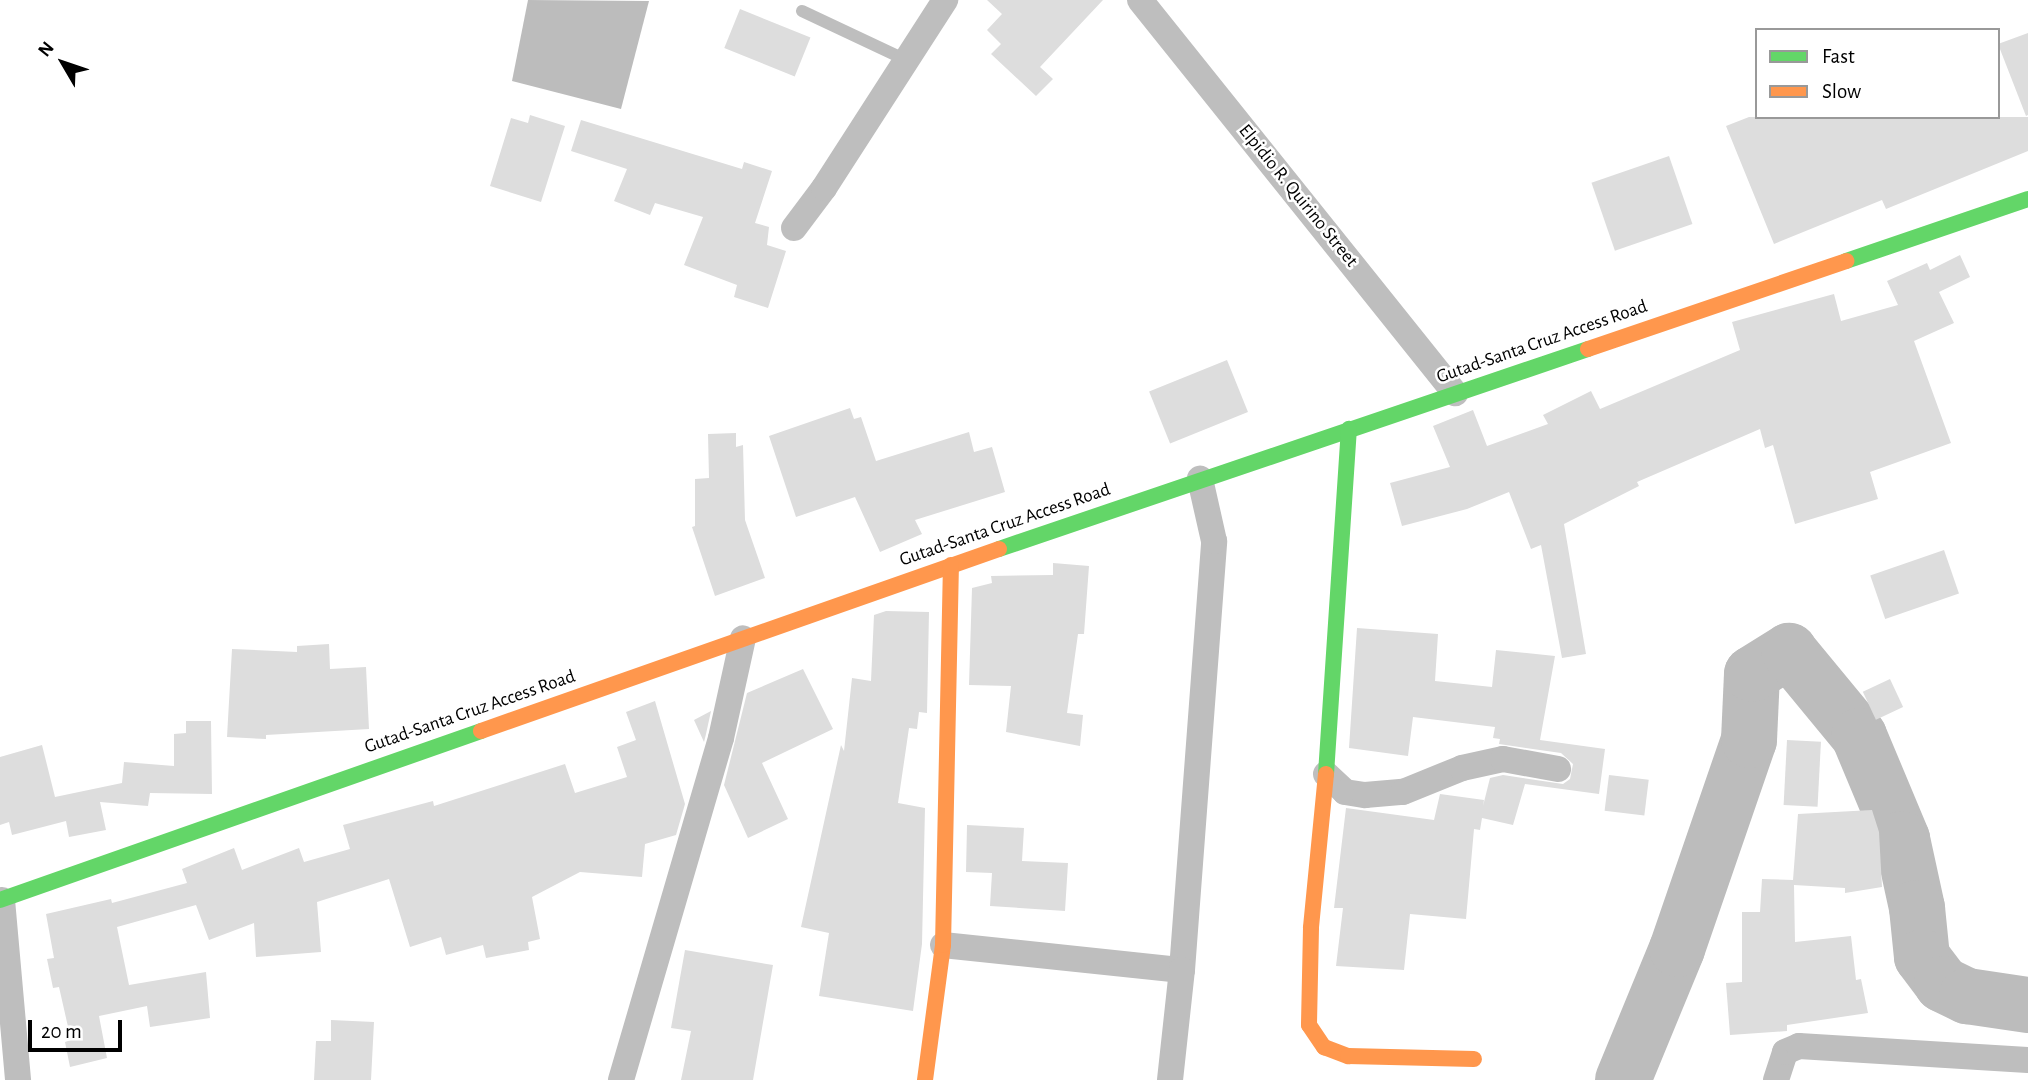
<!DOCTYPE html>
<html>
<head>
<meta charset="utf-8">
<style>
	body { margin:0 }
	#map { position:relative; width:2028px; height:1080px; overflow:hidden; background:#fff; font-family:"Alegreya Sans",sans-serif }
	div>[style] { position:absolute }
	.water>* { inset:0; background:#bcbcbc }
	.river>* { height:56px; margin:-28px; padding:0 28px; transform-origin:28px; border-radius:28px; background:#bcbcbc }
	.building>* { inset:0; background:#ddd; transform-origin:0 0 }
	.lane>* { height:12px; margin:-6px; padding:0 6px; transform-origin:6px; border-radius:6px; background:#bebebe }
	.street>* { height:26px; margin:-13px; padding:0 13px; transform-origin:13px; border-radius:13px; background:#bebebe }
	.fast>* { height:16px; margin:-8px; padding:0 8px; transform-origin:8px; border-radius:8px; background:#63d668 }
	.slow>* { height:16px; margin:-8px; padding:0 8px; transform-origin:8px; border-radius:8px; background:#ff974d }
	span { translate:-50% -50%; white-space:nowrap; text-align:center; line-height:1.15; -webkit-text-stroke:5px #fff; paint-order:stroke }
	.street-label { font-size:19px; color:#000 }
	.legend { position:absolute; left:1755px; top:28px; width:245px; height:91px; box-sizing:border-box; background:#fff; border:2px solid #999; margin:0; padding:9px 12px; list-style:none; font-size:21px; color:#000 }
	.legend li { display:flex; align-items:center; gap:14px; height:35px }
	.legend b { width:35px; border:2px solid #999 }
	.north { position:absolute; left:28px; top:28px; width:70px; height:70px; -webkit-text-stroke:5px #fff; paint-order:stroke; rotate:309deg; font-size:19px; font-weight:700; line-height:28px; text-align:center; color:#000 }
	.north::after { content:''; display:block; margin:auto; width:24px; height:32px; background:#000; clip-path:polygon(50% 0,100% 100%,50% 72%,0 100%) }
	.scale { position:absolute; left:28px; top:1020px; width:94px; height:32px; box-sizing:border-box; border:4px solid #000; border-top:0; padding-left:9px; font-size:21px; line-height:24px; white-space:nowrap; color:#000; -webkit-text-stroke:5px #fff; paint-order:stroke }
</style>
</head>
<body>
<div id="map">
	<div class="water">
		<div style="clip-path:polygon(528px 0,649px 1px,621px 109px,512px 81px)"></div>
	</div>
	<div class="river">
		<div style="left:1623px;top:1080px;width:142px;rotate:-67.6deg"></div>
		<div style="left:1677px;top:949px;width:221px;rotate:-71deg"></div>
		<div style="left:1749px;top:740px;width:66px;rotate:-87.4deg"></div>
		<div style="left:1752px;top:674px;width:44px;rotate:-31.9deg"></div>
		<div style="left:1789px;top:651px;width:110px;rotate:50.5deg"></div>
		<div style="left:1859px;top:736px;width:112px;rotate:67.3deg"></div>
		<div style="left:1902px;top:839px;width:71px;rotate:77.7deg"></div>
		<div style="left:1917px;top:908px;width:49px;rotate:84.2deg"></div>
		<div style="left:1922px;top:957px;width:34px;rotate:53deg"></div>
		<div style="left:1942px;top:984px;width:28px;rotate:26deg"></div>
		<div style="left:1967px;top:996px;width:62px;rotate:8.4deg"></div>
	</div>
	<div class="building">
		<div style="clip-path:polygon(987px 0,1103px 0,1040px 67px,1053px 79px,1036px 96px,991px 54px,1001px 44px,987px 30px,1002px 14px)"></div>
		<div style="left:740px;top:9px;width:76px;height:42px;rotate:22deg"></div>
		<div style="clip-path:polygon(2028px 33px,2028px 115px,2026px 116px,1998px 44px)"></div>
		<div style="clip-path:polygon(530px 115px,565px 126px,541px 202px,490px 186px,511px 118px,528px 123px)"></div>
		<div style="clip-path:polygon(1749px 117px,2028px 117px,2028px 151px,1886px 209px,1882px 200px,1774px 244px,1726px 126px)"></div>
		<div style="clip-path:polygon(581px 120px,742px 169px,744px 162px,772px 171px,755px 223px,769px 227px,767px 245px,786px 251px,768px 308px,734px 297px,737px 285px,684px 265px,703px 217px,655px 203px,650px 215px,614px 201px,627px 169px,571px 151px)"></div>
		<div style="left:1669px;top:156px;width:72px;height:82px;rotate:71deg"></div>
		<div style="clip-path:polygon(1960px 255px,1970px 277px,1939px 292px,1954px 323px,1914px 341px,1951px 443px,1870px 472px,1878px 499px,1795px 524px,1773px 445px,1765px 448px,1760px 429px,1637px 482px,1639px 486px,1564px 524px,1586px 654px,1562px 658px,1541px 545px,1531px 549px,1509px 492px,1467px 509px,1402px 526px,1390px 483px,1450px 467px,1433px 426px,1473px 410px,1487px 446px,1548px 424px,1543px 415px,1591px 391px,1600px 409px,1740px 350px,1732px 322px,1834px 294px,1841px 321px,1898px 305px,1887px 281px,1927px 263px,1930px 270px)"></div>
		<div style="left:1227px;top:360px;width:56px;height:84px;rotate:68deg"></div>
		<div style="clip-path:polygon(850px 408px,854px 419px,861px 417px,876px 461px,969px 432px,974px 452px,992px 447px,1005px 492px,915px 520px,922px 534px,880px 552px,855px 497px,796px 517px,769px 436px)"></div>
		<div style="clip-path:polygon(736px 433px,736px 447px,743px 445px,745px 520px,765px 578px,715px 596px,692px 527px,695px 526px,695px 479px,709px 478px,708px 434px)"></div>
		<div style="left:1944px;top:550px;width:46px;height:78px;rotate:71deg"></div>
		<div style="clip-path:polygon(1053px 563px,1089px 566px,1084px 634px,1078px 634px,1067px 713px,1083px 715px,1080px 746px,1006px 732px,1011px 686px,969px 685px,972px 588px,992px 583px,991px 576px,1053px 575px)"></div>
		<div style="clip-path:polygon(886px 611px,929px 612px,927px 713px,919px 712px,917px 729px,909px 728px,898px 803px,925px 808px,922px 944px,913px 1011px,819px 996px,829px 933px,801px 927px,841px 745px,844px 751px,852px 678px,871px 681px,874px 615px)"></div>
		<div style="clip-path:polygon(1357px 628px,1438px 634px,1435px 681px,1492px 687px,1496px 650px,1555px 656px,1540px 740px,1605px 749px,1599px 794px,1525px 784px,1513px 825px,1482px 818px,1480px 830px,1474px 829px,1466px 919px,1410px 914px,1404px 970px,1336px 966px,1343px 908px,1334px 908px,1346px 808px,1434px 820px,1440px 794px,1484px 800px,1483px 806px,1490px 778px,1503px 775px,1563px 784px,1570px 779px,1573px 764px,1561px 753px,1499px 744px,1500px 739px,1493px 738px,1495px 727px,1413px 717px,1408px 756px,1349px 748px)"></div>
		<div style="clip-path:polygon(329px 644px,330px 669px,366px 667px,369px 729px,266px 735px,266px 739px,227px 737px,232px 649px,297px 652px,297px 646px)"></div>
		<div style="clip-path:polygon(803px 669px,833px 729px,762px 763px,788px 819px,748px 838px,724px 785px,747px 693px)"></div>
		<div style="left:1890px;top:679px;width:31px;height:30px;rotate:65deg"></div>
		<div style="clip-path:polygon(655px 701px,685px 804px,676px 835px,645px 844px,642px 877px,580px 872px,532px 897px,540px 939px,528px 942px,529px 950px,486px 958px,483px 945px,446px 955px,441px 937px,410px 947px,389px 879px,317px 902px,321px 952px,256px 957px,254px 923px,209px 940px,196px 905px,117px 927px,129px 985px,206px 972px,210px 1018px,150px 1027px,147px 1006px,99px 1016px,107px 1058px,70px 1067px,65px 1042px,71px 1040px,59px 987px,53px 988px,47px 959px,54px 958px,46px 914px,111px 899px,112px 903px,187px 883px,182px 869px,234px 848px,242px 870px,299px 848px,304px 862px,350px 849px,343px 825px,433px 801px,434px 806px,565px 764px,575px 793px,627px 777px,617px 747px,636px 740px,626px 712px)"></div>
		<div style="clip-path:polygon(711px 711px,706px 734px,704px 742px,694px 720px)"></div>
		<div style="clip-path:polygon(186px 721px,211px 721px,212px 794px,150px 793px,148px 806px,100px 802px,106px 830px,69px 837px,66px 821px,12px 835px,9px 822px,0 825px,0 757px,42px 745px,55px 797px,122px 783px,124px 762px,174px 766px,174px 734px,186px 733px)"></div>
		<div style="left:1787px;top:740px;width:34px;height:65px;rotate:3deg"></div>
		<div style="left:1609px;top:775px;width:40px;height:36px;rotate:7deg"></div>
		<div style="clip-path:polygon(1872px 810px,1879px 832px,1882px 887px,1845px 893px,1845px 888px,1794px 885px,1795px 942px,1851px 936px,1856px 980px,1861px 979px,1868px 1013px,1787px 1025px,1787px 1031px,1730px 1035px,1726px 983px,1742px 982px,1742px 912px,1760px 912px,1762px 879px,1793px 880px,1798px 814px)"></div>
		<div style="clip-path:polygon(967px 825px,1024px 828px,1022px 861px,1068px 863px,1065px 911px,990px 906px,992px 873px,966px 872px)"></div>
		<div style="clip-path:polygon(685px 950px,773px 965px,753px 1080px,681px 1080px,691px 1031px,671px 1028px)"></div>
		<div style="clip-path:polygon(331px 1020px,374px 1022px,371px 1080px,314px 1080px,316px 1041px,331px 1041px)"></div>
	</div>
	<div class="lane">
		<div style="left:802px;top:11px;width:115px;rotate:25.2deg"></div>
	</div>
	<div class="street">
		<div style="left:1140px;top:0;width:504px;rotate:51.29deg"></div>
		<div style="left:794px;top:228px;width:50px;rotate:-53.1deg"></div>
		<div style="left:824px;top:188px;width:224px;rotate:-57.2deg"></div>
		<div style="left:1326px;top:774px;width:26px;rotate:43deg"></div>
		<div style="left:1345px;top:792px;width:20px;rotate:9deg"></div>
		<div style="left:1365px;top:795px;width:38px;rotate:-5deg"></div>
		<div style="left:1403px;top:792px;width:64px;rotate:-22.1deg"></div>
		<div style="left:1462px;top:768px;width:42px;rotate:-12.4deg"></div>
		<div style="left:1503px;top:759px;width:56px;rotate:10.3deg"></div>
		<div style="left:2px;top:900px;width:181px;rotate:84.9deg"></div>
		<div style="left:943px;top:945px;width:240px;rotate:6deg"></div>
		<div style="left:1182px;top:970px;width:430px;rotate:-85.7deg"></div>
		<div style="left:1214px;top:541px;width:64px;rotate:-102.7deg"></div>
		<div style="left:621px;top:1080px;width:356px;rotate:-73.7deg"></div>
		<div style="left:721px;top:738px;width:102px;rotate:-77.6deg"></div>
		<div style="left:1170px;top:1080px;width:111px;rotate:-83.8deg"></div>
		<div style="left:1776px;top:1080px;width:29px;rotate:-72deg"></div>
		<div style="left:1785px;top:1052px;width:15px;rotate:-23deg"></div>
		<div style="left:1799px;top:1046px;width:229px;rotate:3.5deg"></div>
	</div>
	<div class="fast">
		<div style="left:1846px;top:261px;width:192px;rotate:-18.8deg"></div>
		<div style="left:999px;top:549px;width:622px;rotate:-18.76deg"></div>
		<div style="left:1326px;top:774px;width:346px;rotate:-86.2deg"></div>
		<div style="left:0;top:900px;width:510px;rotate:-19.36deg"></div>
	</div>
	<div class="slow">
		<div style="left:1588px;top:349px;width:273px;rotate:-18.8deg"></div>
		<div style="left:481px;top:731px;width:549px;rotate:-19.36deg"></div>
		<div style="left:1326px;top:774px;width:155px;rotate:95.6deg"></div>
		<div style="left:1311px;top:928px;width:97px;rotate:91.2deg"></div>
		<div style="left:1309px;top:1025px;width:27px;rotate:56deg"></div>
		<div style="left:1324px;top:1047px;width:26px;rotate:21deg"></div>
		<div style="left:1348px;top:1056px;width:126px;rotate:1.4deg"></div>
		<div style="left:925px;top:1080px;width:136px;rotate:-82.4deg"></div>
		<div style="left:943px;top:945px;width:380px;rotate:-88.8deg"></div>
	</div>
	<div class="street-label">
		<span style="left:1298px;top:196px;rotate:51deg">Elpidio R. Quirino Street</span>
		<span style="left:1542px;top:342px;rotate:-19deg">Gutad-Santa Cruz Access Road</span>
		<span style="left:1005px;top:525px;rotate:-19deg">Gutad-Santa Cruz Access Road</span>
		<span style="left:470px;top:712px;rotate:-19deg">Gutad-Santa Cruz Access Road</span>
	</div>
	<ul class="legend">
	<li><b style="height:9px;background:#63d668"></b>Fast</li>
	<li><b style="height:9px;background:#ff974d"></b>Slow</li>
	</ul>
	<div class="north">N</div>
	<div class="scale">20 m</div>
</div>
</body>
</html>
